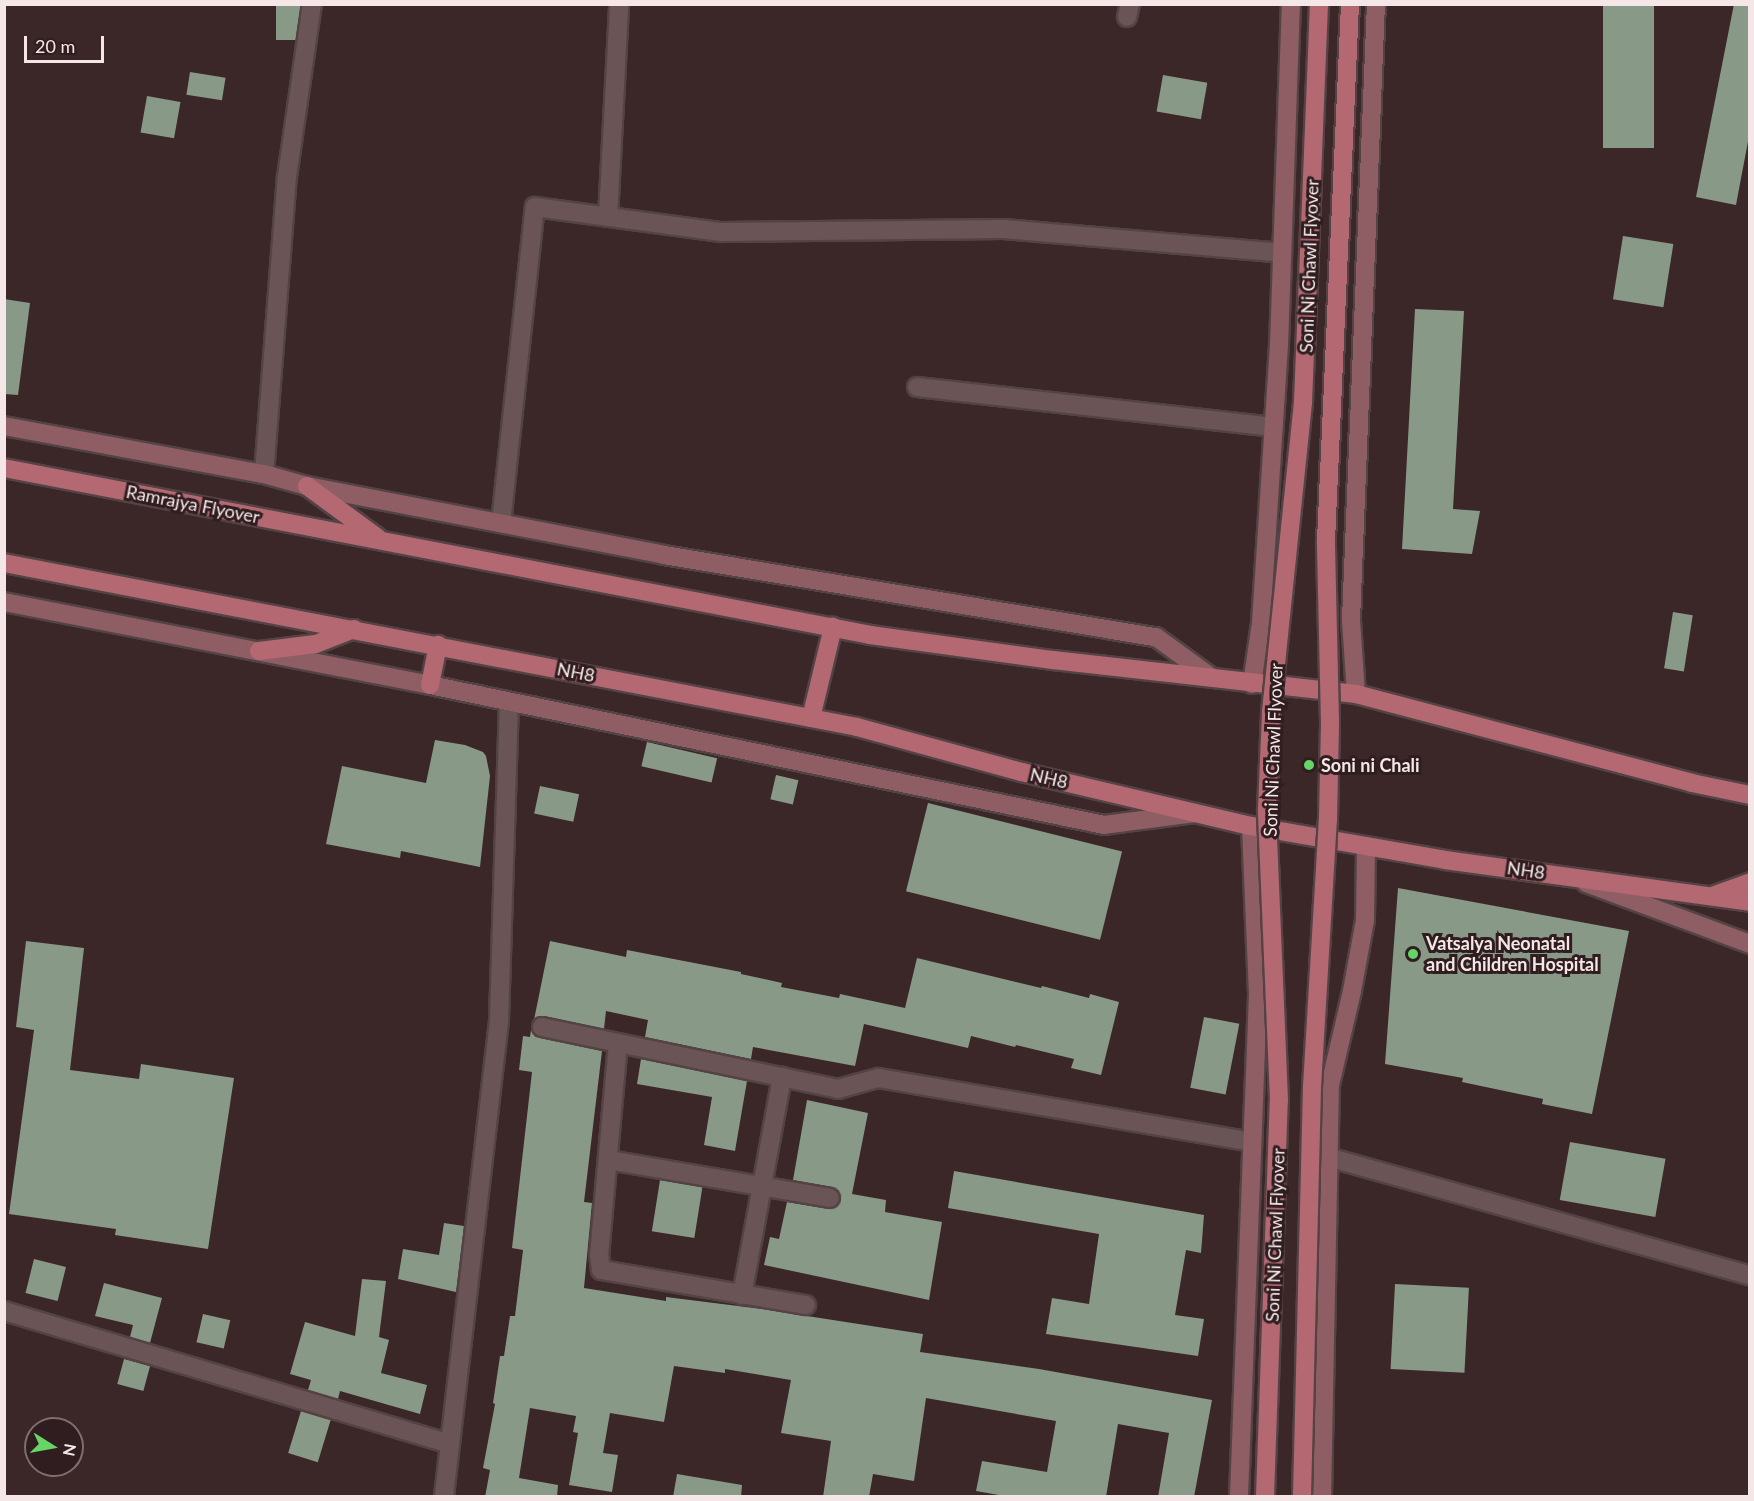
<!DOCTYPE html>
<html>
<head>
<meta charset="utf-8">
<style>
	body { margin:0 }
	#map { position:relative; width:1754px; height:1501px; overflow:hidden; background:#3b2628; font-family:Lato,sans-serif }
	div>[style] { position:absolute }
	.building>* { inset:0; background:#899988; transform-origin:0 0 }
	.roads { filter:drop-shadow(2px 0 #544345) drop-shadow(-2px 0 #544345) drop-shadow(0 2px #544345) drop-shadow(0 -2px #544345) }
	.street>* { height:18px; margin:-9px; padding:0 9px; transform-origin:9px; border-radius:9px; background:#6a5455 }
	.secondary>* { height:18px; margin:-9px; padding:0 9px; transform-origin:9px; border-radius:9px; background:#8f5e64 }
	.primary>* { height:18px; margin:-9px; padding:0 9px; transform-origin:9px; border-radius:9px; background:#b46972 }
	.bridges { filter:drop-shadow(2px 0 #544345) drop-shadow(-2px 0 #544345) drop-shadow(0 2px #544345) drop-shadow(0 -2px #544345) }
	.primary-bridge>* { height:18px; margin:-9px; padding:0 9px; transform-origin:9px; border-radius:9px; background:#b46972 }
	.dots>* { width:16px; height:16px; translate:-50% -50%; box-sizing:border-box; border:3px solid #301d1f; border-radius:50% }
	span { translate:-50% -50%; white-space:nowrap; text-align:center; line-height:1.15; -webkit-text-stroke:6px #301d1f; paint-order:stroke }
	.street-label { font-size:18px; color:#f5e7e8 }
	.poi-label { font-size:18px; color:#f5e7e8; font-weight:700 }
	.left { translate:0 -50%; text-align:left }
	.frame { position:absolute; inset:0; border:6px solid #f5e7e8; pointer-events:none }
	.north { position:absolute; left:24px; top:1417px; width:60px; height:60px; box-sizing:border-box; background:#301d1f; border:2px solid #7f6e6f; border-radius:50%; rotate:101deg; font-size:16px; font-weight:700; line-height:24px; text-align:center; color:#f5e7e8 }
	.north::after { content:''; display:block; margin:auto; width:21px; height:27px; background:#66d466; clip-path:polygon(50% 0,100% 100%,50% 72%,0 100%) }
	.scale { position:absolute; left:24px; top:36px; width:80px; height:27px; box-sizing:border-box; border:3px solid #f5e7e8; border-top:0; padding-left:8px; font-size:18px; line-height:21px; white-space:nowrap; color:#f5e7e8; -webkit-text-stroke:4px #301d1f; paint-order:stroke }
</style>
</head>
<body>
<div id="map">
	<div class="building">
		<div style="left:276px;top:4px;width:25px;height:36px"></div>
		<div style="left:1603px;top:4px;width:51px;height:144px"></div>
		<div style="clip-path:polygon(1734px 4px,1749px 4px,1749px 136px,1736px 205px,1696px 197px)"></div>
		<div style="left:190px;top:72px;width:36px;height:23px;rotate:9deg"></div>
		<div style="left:1163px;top:75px;width:45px;height:37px;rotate:10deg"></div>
		<div style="left:147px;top:96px;width:34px;height:37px;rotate:10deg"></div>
		<div style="left:1623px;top:236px;width:51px;height:64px;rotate:9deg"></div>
		<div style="clip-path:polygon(4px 299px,30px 303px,18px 395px,4px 394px)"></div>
		<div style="clip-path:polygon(1415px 309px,1464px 311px,1453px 509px,1480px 511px,1472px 554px,1402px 549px)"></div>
		<div style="left:1673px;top:612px;width:20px;height:57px;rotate:9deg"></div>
		<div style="clip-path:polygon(435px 740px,465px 745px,483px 752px,486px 756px,490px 776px,480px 867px,401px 851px,400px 858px,326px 844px,342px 766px,426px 783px)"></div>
		<div style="left:647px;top:742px;width:72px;height:25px;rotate:13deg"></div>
		<div style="left:776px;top:775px;width:23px;height:25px;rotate:13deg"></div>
		<div style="left:540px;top:786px;width:40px;height:28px;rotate:12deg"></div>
		<div style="left:928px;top:803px;width:200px;height:91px;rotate:14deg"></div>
		<div style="clip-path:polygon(1398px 888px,1629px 931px,1592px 1114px,1542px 1104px,1543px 1099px,1462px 1082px,1463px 1078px,1385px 1064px)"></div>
		<div style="clip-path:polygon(26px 941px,84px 948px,70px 1070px,139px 1079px,141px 1064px,234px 1078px,208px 1249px,115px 1235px,116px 1229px,9px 1214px,34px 1030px,16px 1027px)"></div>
		<div style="clip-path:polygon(550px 941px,626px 957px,627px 950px,741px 972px,741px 974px,782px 983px,781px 987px,839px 998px,840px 994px,905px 1008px,917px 958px,1041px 988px,1042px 986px,1089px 998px,1090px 994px,1119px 1002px,1101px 1075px,1071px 1068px,1074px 1059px,1016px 1045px,1015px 1047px,971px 1036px,968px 1048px,864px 1024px,855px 1066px,753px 1047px,751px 1059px,645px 1037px,648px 1020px,606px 1011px,604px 1029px,544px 1016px,534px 1020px)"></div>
		<div style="left:1204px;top:1017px;width:36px;height:72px;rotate:11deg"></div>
		<div style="clip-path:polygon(531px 1030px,540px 1038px,602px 1051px,584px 1202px,592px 1203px,584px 1288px,666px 1301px,666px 1297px,762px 1309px,923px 1334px,920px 1352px,1039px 1369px,1212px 1400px,1194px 1497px,1158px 1497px,1169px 1433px,1118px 1424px,1106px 1497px,1010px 1497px,976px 1491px,982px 1461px,1047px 1472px,1056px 1421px,926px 1398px,914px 1481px,873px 1474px,869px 1497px,823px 1497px,831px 1441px,781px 1433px,791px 1380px,725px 1369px,725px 1373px,674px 1366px,664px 1422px,610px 1413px,603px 1453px,618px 1455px,612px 1492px,569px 1485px,578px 1433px,573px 1432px,576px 1416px,530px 1408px,519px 1478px,558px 1485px,557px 1497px,485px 1497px,490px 1470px,483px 1468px,495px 1404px,493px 1403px,500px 1356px,504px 1356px,510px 1316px,515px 1316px,523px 1250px,512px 1248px,532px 1072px,519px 1070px,523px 1036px,530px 1037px)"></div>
		<div style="clip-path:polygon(641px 1059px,747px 1081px,735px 1151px,704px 1145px,712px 1097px,637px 1084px)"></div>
		<div style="clip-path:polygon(807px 1100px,868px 1113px,852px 1194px,886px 1200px,885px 1212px,942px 1222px,929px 1300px,764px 1265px,770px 1237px,779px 1239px,787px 1202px,829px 1209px,834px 1208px,841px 1200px,840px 1194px,832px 1187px,793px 1180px)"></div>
		<div style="left:1570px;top:1142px;width:97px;height:59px;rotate:10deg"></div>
		<div style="clip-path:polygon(954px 1171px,1204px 1215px,1201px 1253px,1186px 1250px,1175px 1315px,1204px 1319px,1198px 1356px,1046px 1334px,1052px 1298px,1089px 1304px,1099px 1234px,948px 1208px)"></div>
		<div style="left:660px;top:1180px;width:43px;height:52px;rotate:9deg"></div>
		<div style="clip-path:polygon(444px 1223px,464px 1226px,456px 1292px,398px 1279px,403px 1249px,439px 1255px)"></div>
		<div style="left:34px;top:1259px;width:33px;height:35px;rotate:14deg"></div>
		<div style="clip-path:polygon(362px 1279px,386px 1281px,379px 1337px,389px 1340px,381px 1373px,427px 1385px,420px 1414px,340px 1391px,338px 1399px,308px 1390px,311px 1380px,290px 1374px,305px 1322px,355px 1336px)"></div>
		<div style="clip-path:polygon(104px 1283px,162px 1298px,150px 1343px,130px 1337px,133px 1325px,95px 1316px)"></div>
		<div style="left:1395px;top:1284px;width:74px;height:85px;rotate:3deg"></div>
		<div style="left:203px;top:1314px;width:28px;height:29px;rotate:13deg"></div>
		<div style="left:124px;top:1359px;width:27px;height:26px;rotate:15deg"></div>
		<div style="left:301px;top:1411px;width:31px;height:44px;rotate:17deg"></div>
		<div style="clip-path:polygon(677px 1474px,742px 1485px,741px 1497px,673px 1497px)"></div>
	</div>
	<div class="roads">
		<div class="street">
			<div style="left:1127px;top:17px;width:13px;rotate:-77deg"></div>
			<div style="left:608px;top:217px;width:213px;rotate:-87deg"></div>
			<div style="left:917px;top:387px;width:359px;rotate:6.4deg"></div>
			<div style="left:264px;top:474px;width:298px;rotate:-85.6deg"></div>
			<div style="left:287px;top:177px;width:175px;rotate:-81.8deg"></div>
			<div style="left:501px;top:523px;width:318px;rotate:-83.9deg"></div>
			<div style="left:535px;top:207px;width:188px;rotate:7.7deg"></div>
			<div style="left:721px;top:232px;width:283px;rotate:-0.6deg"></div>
			<div style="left:1004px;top:229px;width:279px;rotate:4.9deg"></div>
			<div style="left:542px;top:1027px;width:302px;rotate:11.8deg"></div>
			<div style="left:838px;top:1089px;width:41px;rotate:-15.4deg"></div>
			<div style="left:878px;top:1078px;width:379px;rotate:9.7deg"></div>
			<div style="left:618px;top:1043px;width:213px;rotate:95.1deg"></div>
			<div style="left:599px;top:1255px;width:15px;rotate:82deg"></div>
			<div style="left:601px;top:1270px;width:208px;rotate:9.7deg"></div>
			<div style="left:1328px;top:1157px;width:438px;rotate:15.7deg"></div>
			<div style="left:608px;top:1160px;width:225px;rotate:9.7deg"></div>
			<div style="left:742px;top:1295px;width:222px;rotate:-79.6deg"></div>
			<div style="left:4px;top:1311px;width:465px;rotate:16.6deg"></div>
			<div style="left:444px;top:1496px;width:479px;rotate:-83.4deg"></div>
			<div style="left:499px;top:1020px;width:317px;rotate:-88.2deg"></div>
		</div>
		<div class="secondary">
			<div style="left:4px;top:426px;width:264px;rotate:10.5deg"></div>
			<div style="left:264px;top:474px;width:45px;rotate:15.6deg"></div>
			<div style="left:307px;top:486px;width:364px;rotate:10.9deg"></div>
			<div style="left:664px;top:555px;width:499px;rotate:9.5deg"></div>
			<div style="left:1156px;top:637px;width:68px;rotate:36deg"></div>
			<div style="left:4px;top:602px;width:434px;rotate:11deg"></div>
			<div style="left:430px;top:685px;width:688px;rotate:11.73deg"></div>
			<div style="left:1104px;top:825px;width:92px;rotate:-7.5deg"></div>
			<div style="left:1252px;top:684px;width:62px;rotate:-81.6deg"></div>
			<div style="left:1261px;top:623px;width:279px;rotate:-86.3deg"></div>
			<div style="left:1279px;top:345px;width:341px;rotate:-88deg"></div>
			<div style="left:1356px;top:694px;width:74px;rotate:-93.9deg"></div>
			<div style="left:1351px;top:620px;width:617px;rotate:-87.68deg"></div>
			<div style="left:1586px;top:883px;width:175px;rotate:20.4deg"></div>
			<div style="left:1239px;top:1496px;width:502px;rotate:-87.83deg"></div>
			<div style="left:1258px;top:994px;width:168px;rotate:-92.4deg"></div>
			<div style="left:1322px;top:1496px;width:411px;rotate:-88.9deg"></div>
			<div style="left:1330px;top:1085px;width:97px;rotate:-76.8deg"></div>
			<div style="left:1352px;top:991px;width:72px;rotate:-79.6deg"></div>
			<div style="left:1365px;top:920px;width:74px;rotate:-89.2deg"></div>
		</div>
		<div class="primary">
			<div style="left:4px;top:468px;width:882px;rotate:10.91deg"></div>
			<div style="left:870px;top:635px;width:185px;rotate:7.8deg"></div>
			<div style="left:1053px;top:660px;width:305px;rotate:6.4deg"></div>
			<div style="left:1356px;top:694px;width:348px;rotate:14.8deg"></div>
			<div style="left:1692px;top:783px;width:59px;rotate:11.7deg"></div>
			<div style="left:307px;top:486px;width:88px;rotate:36.2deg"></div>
			<div style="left:4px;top:563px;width:869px;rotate:10.88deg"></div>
			<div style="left:857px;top:727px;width:171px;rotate:15.3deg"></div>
			<div style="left:1022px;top:772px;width:235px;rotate:13.3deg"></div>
			<div style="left:1251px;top:826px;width:197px;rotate:9.9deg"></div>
			<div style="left:1445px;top:860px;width:308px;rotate:7.8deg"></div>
			<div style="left:259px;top:651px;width:57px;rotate:-7deg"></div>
			<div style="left:316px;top:644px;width:41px;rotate:-21.5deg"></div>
			<div style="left:430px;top:685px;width:41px;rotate:-78.7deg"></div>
			<div style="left:811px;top:718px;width:94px;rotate:-76.4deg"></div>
			<div style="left:1715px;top:895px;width:37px;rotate:-20deg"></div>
		</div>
	</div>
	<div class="bridges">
		<div class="primary-bridge">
			<div style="left:1265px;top:1496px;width:396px;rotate:-88deg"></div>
			<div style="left:1279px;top:1100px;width:291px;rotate:-92.4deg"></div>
			<div style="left:1267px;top:809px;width:97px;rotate:-87.6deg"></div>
			<div style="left:1271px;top:712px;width:312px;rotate:-84.1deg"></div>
			<div style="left:1303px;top:402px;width:398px;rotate:-87.7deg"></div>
			<div style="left:1302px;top:1496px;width:409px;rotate:-88.6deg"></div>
			<div style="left:1312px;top:1087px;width:268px;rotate:-86.6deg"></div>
			<div style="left:1328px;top:819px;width:97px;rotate:-88.8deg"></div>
			<div style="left:1330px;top:722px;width:181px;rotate:-91.3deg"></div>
			<div style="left:1326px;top:541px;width:538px;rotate:-87.44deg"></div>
		</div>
	</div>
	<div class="dots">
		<div style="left:1309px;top:765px;background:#66d466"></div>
		<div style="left:1413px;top:954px;background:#66d466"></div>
	</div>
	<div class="street-label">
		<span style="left:1309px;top:266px;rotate:-88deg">Soni Ni Chawl Flyover</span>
		<span style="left:193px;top:504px;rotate:11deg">Ramrajya Flyover</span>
		<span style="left:576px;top:672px;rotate:11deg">NH8</span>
		<span style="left:1273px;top:750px;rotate:-88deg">Soni Ni Chawl Flyover</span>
		<span style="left:1049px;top:778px;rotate:13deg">NH8</span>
		<span style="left:1526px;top:870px;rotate:8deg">NH8</span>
		<span style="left:1275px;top:1235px;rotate:-88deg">Soni Ni Chawl Flyover</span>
	</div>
	<div class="poi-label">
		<span class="left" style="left:1321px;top:765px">Soni ni Chali</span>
		<span class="left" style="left:1426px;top:954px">Vatsalya Neonatal<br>and Children Hospital</span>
	</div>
	<div class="frame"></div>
	<div class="north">N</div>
	<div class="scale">20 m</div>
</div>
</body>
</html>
